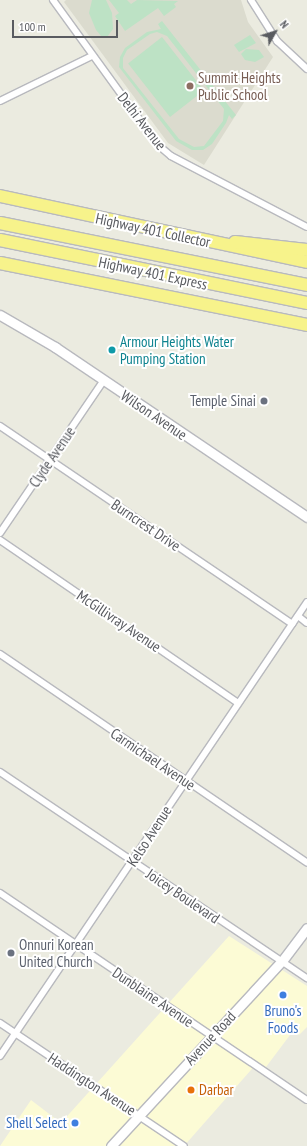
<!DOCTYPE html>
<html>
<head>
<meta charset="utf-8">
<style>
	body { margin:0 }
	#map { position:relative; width:307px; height:1146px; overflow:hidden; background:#ebebe0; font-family:"PT Sans Narrow",sans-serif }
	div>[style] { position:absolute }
	.commercial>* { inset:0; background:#fcfbd5 }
	.education>* { inset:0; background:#dbdbce }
	.green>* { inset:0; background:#bde2c5; transform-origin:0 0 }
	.roads { filter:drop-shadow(1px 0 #b8b9be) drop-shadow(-1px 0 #b8b9be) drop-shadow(0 1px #b8b9be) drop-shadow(0 -1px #b8b9be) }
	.street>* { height:6px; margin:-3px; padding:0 3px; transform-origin:3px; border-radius:3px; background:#fff }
	.secondary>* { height:9px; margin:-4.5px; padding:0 4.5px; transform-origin:4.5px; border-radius:4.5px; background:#fff }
	.highway>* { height:12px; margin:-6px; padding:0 6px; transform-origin:6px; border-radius:6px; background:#f7f38b }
	.dots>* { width:11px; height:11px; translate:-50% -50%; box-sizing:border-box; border:2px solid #fff; border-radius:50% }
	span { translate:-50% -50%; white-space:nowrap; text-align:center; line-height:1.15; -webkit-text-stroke:4px #fff; paint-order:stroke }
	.education-label { font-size:15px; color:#785e54 }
	.left { translate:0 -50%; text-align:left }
	.street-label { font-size:15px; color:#595b60 }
	.culture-label { font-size:15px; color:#0d838f }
	.worship-label { font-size:15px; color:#5b616d }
	.right { translate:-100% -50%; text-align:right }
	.shop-label { font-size:15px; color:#366cbe }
	.food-label { font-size:15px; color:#c56008 }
	.north { position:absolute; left:255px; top:12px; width:40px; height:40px; -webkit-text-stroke:3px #fff; paint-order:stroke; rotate:51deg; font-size:11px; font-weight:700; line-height:16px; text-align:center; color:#595b60 }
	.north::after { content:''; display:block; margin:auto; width:14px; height:18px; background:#595b60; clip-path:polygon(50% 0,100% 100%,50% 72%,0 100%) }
	.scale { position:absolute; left:12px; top:20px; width:106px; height:18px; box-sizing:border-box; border:2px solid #595b60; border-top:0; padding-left:5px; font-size:12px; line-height:14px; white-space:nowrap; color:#595b60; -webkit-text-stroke:3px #fff; paint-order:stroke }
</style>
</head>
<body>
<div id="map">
	<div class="commercial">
		<div style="clip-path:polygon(229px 936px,307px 986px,307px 1027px,299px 1035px,293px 1031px,266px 1067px,258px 1062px,184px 1146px,0 1146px,31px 1100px,61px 1123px)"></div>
	</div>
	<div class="education">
		<div style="clip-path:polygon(66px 0,241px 0,248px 22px,273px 57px,204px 165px,168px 143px,64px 2px)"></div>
	</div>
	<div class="green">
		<div style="clip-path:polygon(92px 0,106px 0,112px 13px,113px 29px,107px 37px,102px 37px,96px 30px,89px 13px)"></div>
		<div style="clip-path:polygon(109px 0,127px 0,131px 4px,137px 0,178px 1px,174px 4px,176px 7px,164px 16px,158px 8px,125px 31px,115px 16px,119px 13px)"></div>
		<div style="clip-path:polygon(evenodd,162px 21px,236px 115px,232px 119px,229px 115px,226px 123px,212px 144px,203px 150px,192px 150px,176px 141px,119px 67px,120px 57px,125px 48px,147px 32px,161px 29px,158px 24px,162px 21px,157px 32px,167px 36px,224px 109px,223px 121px,204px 146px,194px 147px,179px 139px,123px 68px,123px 58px,127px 50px,150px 34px,157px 32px)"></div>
		<div style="clip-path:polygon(250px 35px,256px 43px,239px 52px,234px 45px)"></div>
		<div style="left:162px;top:37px;width:68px;height:43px;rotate:52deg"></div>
		<div style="clip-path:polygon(246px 49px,259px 50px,264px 57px,255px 62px,245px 60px,241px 54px)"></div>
	</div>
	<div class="roads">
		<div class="street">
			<div style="left:53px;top:0;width:179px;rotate:54.1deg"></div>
			<div style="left:158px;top:145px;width:17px;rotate:40deg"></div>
			<div style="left:171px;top:156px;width:153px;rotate:27.6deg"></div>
			<div style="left:251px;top:0;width:49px;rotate:57.6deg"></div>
			<div style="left:277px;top:41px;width:41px;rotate:43deg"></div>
			<div style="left:0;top:101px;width:102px;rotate:-26.1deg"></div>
			<div style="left:0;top:426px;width:353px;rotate:34.1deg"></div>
			<div style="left:0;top:533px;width:185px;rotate:-55.8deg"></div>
			<div style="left:0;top:540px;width:288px;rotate:34.4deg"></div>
			<div style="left:298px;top:616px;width:11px;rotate:38deg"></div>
			<div style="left:0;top:654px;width:371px;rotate:34.2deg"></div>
			<div style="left:0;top:772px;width:370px;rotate:33.9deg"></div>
			<div style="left:0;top:893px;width:370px;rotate:34deg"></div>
			<div style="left:0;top:1023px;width:221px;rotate:33.8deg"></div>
			<div style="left:0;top:1056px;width:548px;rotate:-55.93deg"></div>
		</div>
		<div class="secondary">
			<div style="left:0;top:315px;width:64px;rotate:30.2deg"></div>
			<div style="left:55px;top:347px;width:304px;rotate:34deg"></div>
			<div style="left:111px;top:1146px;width:252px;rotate:-47.3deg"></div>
			<div style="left:282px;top:961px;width:41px;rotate:-52.9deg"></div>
		</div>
		<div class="highway">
			<div style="left:0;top:196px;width:314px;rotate:12.1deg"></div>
			<div style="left:0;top:223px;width:313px;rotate:11.4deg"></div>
			<div style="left:0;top:240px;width:313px;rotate:11.6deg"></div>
			<div style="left:235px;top:242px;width:72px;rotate:6.3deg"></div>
			<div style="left:0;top:263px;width:313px;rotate:11.4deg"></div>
		</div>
	</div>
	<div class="dots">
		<div style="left:190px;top:86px;background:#8d6e63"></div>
		<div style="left:112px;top:350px;background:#0f9aa8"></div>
		<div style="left:264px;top:401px;background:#6b7280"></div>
		<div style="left:11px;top:953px;background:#6b7280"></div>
		<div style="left:283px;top:995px;background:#3f7fe0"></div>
		<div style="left:191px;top:1090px;background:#e8710a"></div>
		<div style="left:75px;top:1123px;background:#3f7fe0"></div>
	</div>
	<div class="education-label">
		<span class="left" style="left:198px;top:86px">Summit Heights<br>Public School</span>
	</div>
	<div class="street-label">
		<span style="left:142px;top:121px;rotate:52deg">Delhi Avenue</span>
		<span style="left:153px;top:230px;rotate:12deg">Highway 401 Collector</span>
		<span style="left:153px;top:273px;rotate:12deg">Highway 401 Express</span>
		<span style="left:154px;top:415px;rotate:34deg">Wilson Avenue</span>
		<span style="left:52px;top:457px;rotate:-56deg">Clyde Avenue</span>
		<span style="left:146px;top:525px;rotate:34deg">Burncrest Drive</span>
		<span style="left:119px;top:621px;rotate:34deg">McGillivray Avenue</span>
		<span style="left:153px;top:759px;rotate:34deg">Carmichael Avenue</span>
		<span style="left:149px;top:836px;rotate:-57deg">Kelso Avenue</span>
		<span style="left:183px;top:896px;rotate:34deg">Joicey Boulevard</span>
		<span style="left:153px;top:997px;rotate:34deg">Dunblaine Avenue</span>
		<span style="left:210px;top:1038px;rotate:-47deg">Avenue Road</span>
		<span style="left:92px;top:1084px;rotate:33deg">Haddington Avenue</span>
	</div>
	<div class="culture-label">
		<span class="left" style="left:120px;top:350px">Armour Heights Water<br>Pumping Station</span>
	</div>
	<div class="worship-label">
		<span class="right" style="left:256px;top:401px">Temple Sinai</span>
		<span class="left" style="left:19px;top:953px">Onnuri Korean<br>United Church</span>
	</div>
	<div class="shop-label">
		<span style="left:283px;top:1019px">Bruno's<br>Foods</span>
		<span class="right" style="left:67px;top:1123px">Shell Select</span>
	</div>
	<div class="food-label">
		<span class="left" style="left:199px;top:1090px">Darbar</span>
	</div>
	<div class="north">N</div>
	<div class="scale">100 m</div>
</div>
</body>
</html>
